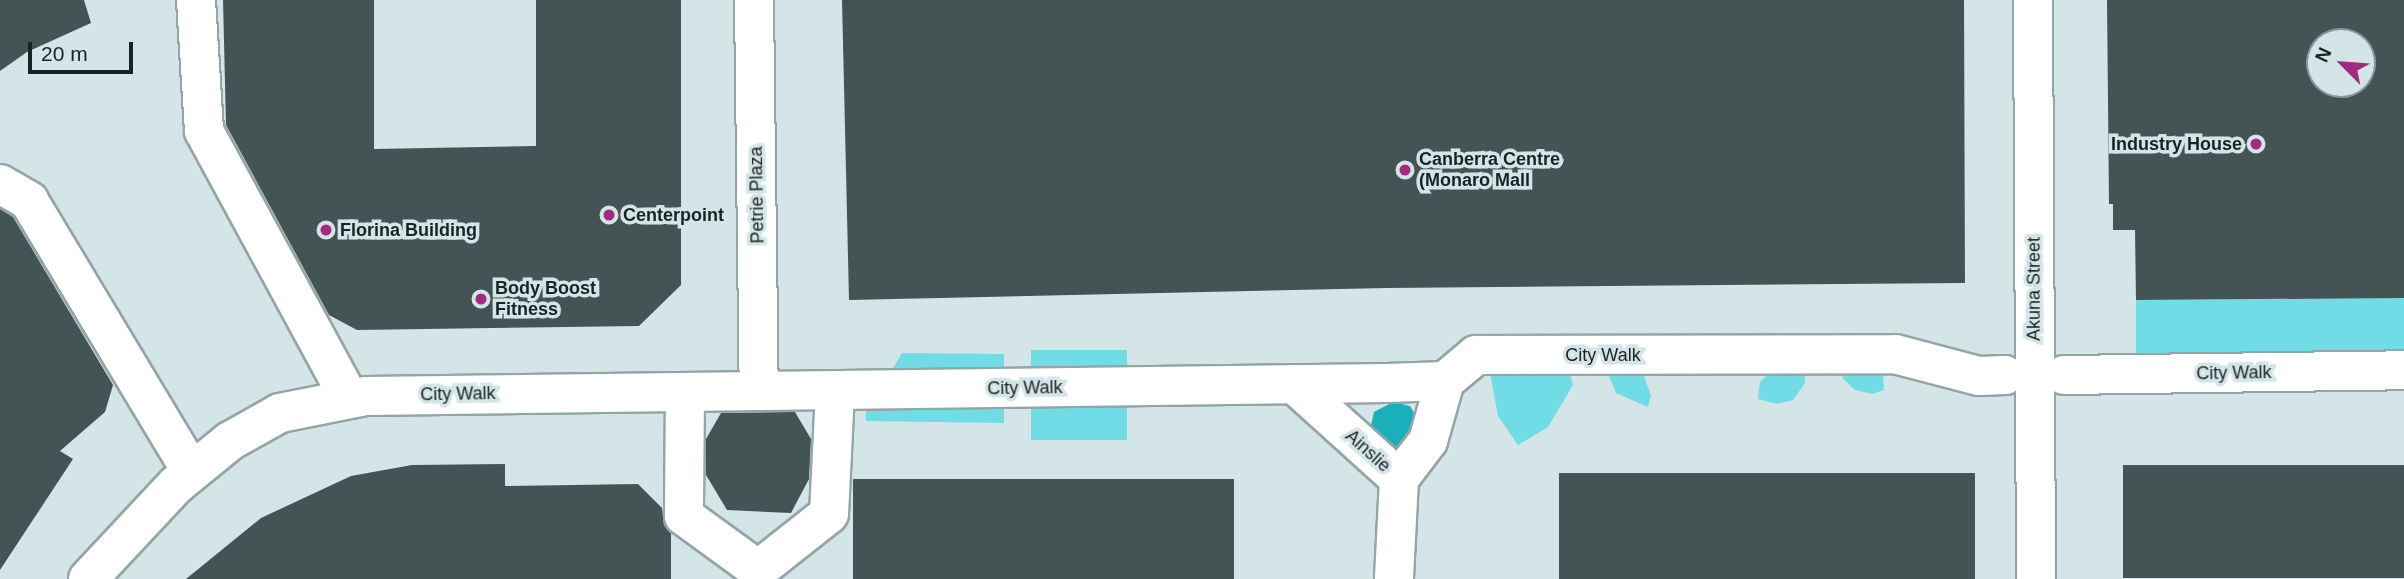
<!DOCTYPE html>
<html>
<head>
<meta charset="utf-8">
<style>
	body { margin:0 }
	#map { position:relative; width:2404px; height:579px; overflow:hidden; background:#d3e5e7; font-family:Arial,sans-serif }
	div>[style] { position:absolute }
	.green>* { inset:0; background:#70dce5; transform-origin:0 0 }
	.water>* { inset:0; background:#1ab0bb }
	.building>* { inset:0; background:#445455; transform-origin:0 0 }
	.roads { filter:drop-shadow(2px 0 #93a5a6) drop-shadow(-2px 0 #93a5a6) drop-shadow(0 2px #93a5a6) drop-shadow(0 -2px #93a5a6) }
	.minor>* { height:38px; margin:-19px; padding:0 19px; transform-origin:19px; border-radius:19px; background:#fff }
	.dots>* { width:19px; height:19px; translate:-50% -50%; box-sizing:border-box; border:4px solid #d3e5e7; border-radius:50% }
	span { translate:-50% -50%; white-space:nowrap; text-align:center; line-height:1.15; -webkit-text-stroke:7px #d3e5e7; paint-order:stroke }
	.poi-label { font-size:18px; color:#1b2222; font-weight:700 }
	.right { translate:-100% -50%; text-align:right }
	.left { translate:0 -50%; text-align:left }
	.street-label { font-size:18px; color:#1b2222 }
	.north { position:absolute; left:2306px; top:28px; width:70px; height:70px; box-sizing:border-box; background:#d3e5e7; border:2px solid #899798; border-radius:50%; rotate:295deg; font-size:19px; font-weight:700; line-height:28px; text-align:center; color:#1b2222 }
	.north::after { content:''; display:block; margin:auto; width:24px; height:32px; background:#a32a80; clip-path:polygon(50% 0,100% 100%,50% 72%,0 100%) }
	.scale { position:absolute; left:28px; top:42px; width:105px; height:32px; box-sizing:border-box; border:4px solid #1b2222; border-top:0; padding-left:9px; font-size:21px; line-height:24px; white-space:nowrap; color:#1b2222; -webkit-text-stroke:5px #d3e5e7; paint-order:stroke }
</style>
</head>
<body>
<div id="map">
	<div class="green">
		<div style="clip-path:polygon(2404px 227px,2404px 353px,2136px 357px,2136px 300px,2374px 298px)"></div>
		<div style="left:1127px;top:350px;width:90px;height:96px;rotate:90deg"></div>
		<div style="clip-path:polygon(902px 353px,1004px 354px,1004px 423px,866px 421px,865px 370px,892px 370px)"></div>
		<div style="clip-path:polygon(1488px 362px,1560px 371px,1571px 377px,1573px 385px,1548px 427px,1518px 445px,1498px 416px)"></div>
		<div style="clip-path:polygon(1840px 365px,1883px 372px,1884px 390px,1872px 394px,1855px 390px,1843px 379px)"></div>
		<div style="clip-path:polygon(1641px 367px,1651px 396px,1648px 407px,1616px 393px,1609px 376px,1609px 368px)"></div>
		<div style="clip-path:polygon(1774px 368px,1805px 370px,1805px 383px,1793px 400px,1777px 404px,1758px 399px,1760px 382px)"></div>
	</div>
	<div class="water">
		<div style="clip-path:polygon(1393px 402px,1410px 406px,1420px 423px,1397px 452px,1370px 430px,1374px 412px)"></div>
	</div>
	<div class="building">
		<div style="clip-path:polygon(0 0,84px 0,91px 23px,27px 52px,0 71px)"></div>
		<div style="clip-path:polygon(223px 0,374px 0,374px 149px,536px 146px,536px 0,681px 0,681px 285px,639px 326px,357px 330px,329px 315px,226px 125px)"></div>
		<div style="clip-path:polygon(842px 0,1964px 0,1965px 283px,1387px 288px,849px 300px)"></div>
		<div style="clip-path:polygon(evenodd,2107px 0,2404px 0,2404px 298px,2136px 300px,2135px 230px,2113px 230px,2113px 204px,2109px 204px,2107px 0,2320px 42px,2362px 42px,2362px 84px,2320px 84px,2320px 42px)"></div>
		<div style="clip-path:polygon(0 209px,13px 217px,113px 385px,105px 412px,60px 451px,73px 459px,0 570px)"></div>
		<div style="clip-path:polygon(795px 412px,811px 439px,809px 479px,791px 513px,727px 510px,706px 475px,706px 439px,721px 413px)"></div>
		<div style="clip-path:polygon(505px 464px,505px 486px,638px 484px,662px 508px,664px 525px,671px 533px,671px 579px,186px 579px,261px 518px,351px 476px,412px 465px)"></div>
		<div style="left:2404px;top:465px;width:113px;height:281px;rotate:90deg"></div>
		<div style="left:1559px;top:473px;width:416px;height:106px"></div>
		<div style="left:853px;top:479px;width:381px;height:100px"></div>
	</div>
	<div class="roads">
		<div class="minor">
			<div style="left:196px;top:0;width:131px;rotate:86.5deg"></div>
			<div style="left:204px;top:131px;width:304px;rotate:61.5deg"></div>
			<div style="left:754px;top:0;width:391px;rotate:89.3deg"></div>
			<div style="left:2033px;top:0;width:579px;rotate:89.7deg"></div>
			<div style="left:0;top:184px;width:34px;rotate:30deg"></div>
			<div style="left:29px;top:201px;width:316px;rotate:59deg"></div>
			<div style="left:2064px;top:375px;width:340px;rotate:-0.8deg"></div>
			<div style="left:1294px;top:384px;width:142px;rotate:42.1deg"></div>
			<div style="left:1399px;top:479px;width:100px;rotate:92.9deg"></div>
			<div style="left:685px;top:392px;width:124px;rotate:90.5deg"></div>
			<div style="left:684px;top:516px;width:92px;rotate:36.1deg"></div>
			<div style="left:758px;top:570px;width:9px;rotate:90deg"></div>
			<div style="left:1399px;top:479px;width:48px;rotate:-52.7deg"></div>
			<div style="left:1428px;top:441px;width:62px;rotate:-74.2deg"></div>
			<div style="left:758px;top:570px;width:90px;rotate:-38.3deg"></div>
			<div style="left:829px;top:514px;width:124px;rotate:-87.2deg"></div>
			<div style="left:88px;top:579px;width:129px;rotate:-46.9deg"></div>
			<div style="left:176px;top:485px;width:70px;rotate:-39.2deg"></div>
			<div style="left:230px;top:441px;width:57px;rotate:-29.2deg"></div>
			<div style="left:280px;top:413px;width:88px;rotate:-11.2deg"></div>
			<div style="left:366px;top:396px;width:1021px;rotate:-0.73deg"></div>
			<div style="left:1387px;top:383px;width:58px;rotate:-2deg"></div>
			<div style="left:1445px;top:381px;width:40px;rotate:-40deg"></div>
			<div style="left:1476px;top:355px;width:419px;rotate:-0.1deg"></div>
			<div style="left:1895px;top:354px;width:87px;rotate:14.7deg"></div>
			<div style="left:1979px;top:376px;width:26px;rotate:-2deg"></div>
		</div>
	</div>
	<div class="dots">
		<div style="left:2256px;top:144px;background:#a32a80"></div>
		<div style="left:1405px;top:170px;background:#a32a80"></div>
		<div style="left:609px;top:215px;background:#a32a80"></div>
		<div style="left:326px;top:230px;background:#a32a80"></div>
		<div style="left:481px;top:299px;background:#a32a80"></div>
	</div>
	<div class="poi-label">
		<span class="right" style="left:2242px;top:144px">Industry House</span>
		<span class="left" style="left:1419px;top:170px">Canberra Centre<br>(Monaro Mall</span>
		<span class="left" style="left:623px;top:215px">Centerpoint</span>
		<span class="left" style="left:340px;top:230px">Florina Building</span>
		<span class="left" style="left:495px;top:299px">Body Boost<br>Fitness</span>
	</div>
	<div class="street-label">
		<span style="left:757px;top:195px;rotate:-91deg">Petrie Plaza</span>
		<span style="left:2034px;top:289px;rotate:-90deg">Akuna Street</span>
		<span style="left:1603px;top:355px">City Walk</span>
		<span style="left:2234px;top:373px;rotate:-1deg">City Walk</span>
		<span style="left:1025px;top:388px;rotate:-1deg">City Walk</span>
		<span style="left:458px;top:394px;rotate:-1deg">City Walk</span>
		<span style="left:1368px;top:451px;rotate:42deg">Ainslie</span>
	</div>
	<div class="north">N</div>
	<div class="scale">20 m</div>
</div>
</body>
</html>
